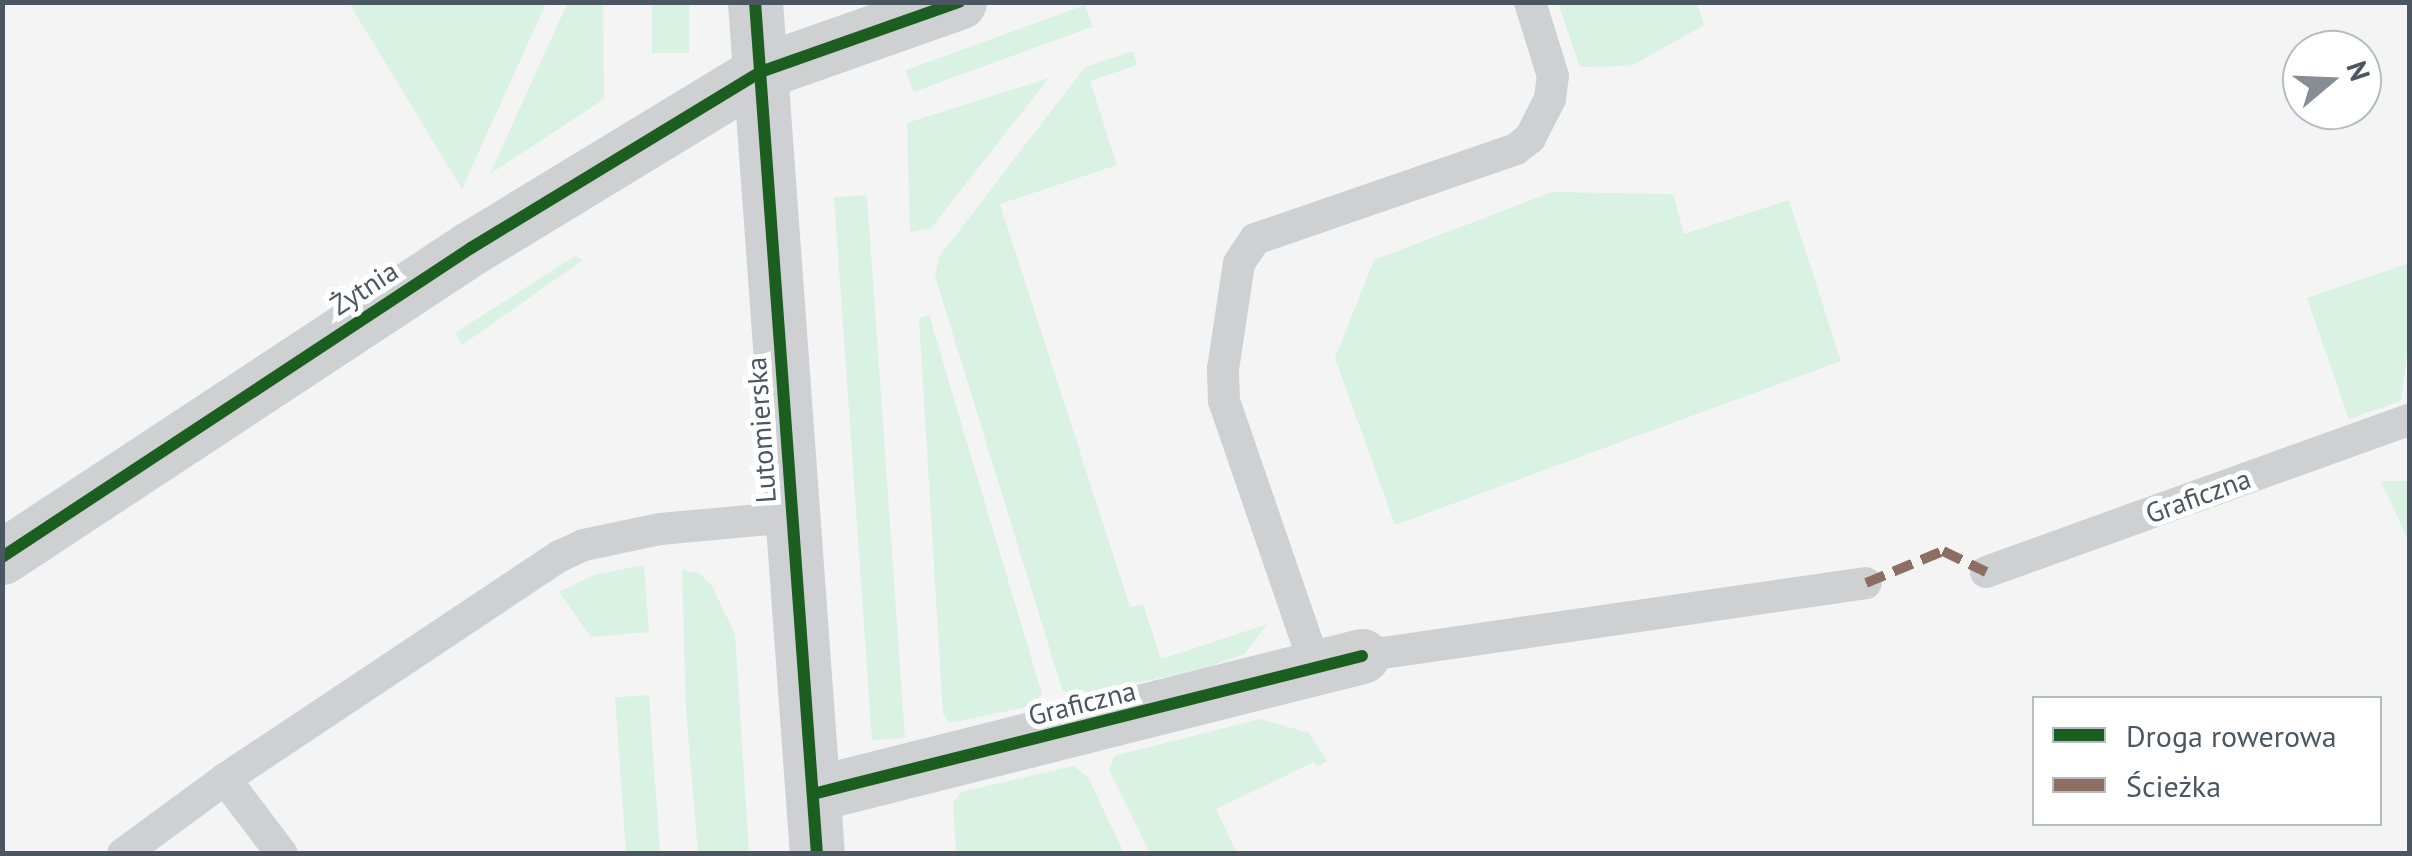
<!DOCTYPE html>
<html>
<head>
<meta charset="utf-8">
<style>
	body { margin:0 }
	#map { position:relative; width:2412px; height:856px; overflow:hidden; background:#f4f4f4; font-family:"PT Sans",sans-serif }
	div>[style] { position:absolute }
	.green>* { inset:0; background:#d9f2e3; transform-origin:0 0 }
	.lane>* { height:32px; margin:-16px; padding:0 16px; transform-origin:16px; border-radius:16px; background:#ced0d2 }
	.street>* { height:55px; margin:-27.5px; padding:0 27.5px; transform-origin:27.5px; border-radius:27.5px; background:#ced0d2 }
	.secondary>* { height:55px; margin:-27.5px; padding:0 27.5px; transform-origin:27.5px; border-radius:27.5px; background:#ced0d4 }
	.quiet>* { height:10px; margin-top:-5px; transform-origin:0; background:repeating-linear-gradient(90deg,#8d6e63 0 20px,transparent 0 30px) }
	.cycleway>* { height:12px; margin:-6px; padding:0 6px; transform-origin:6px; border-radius:6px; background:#1b5e20 }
	span { translate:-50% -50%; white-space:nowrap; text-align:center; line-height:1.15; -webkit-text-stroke:10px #fff; paint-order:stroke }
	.street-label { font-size:28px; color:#4a5661 }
	.frame { position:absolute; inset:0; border:5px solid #4a5661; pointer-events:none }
	.legend { position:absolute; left:2032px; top:696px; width:350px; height:130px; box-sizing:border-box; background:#fff; border:2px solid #b7bbc0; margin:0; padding:12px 18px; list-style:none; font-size:30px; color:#4a5661 }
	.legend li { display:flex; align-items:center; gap:20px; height:50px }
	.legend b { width:50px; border:2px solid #b7bbc0 }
	.north { position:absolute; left:2282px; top:30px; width:100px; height:100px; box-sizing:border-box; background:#fff; border:2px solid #b7bbc0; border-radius:50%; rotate:71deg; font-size:28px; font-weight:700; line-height:40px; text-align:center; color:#4a5661 }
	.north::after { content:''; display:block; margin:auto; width:35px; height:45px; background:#868d94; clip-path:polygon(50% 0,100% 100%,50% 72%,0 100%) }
</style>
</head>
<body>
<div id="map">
	<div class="green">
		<div style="clip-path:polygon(568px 2px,603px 3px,604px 99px,490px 174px)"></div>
		<div style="clip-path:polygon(349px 3px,546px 3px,462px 189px)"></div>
		<div style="left:652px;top:3px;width:37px;height:50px"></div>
		<div style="clip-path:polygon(1558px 3px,1697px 3px,1704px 25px,1631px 66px,1580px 67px)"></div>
		<div style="left:1085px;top:5px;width:23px;height:191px;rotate:70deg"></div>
		<div style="clip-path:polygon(1133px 51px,1137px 65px,1090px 81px,1117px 165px,1000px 204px,1130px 607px,1143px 604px,1161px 659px,1268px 624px,1244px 654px,1205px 668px,1073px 697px,1062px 689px,935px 276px,939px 257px,1085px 67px)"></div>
		<div style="clip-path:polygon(1049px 78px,931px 228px,910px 232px,907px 123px)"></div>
		<div style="clip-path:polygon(1552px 192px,1673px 194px,1684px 234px,1789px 200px,1841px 361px,1395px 525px,1335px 358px,1374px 260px)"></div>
		<div style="left:867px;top:195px;width:544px;height:33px;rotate:86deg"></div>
		<div style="clip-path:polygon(575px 256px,583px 260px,462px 345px,455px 333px)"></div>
		<div style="clip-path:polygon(2409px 263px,2409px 340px,2401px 401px,2349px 419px,2307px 298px)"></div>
		<div style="clip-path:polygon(929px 315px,1042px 694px,1036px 705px,950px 723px,943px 714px,919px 318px)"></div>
		<div style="clip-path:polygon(2381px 481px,2409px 481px,2409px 542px)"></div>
		<div style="clip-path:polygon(644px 565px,649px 632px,591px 637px,559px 592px,594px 575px)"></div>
		<div style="clip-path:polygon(682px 570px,699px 573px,712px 586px,735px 634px,749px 853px,698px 853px,686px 711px)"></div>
		<div style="left:649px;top:695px;width:158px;height:34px;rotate:86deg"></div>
		<div style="clip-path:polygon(1260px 719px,1309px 733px,1327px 761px,1317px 767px,1314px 762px,1216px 809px,1237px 853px,1150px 853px,1109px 770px,1114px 756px)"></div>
		<div style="clip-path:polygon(1074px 766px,1088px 777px,1124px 853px,956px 853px,953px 803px,961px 792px)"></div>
	</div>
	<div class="lane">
		<div style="left:1986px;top:572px;width:451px;rotate:-19.8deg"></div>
		<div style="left:1362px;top:656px;width:509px;rotate:-8.24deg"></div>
		<div style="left:1316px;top:668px;width:282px;rotate:-109deg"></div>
		<div style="left:1224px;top:401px;width:32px;rotate:-92deg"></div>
		<div style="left:1223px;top:369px;width:107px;rotate:-81.4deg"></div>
		<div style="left:1239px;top:263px;width:29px;rotate:-56deg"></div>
		<div style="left:1255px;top:239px;width:276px;rotate:-19deg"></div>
		<div style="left:1516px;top:149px;width:18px;rotate:-38deg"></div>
		<div style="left:1530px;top:138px;width:44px;rotate:-62.9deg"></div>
		<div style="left:1550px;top:99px;width:23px;rotate:-83deg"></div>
		<div style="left:1553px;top:76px;width:77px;rotate:-107.3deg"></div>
		<div style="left:225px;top:779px;width:94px;rotate:52.8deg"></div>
		<div style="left:123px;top:854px;width:127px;rotate:-36.3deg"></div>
		<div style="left:225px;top:779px;width:402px;rotate:-33.7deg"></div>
		<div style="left:560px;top:556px;width:26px;rotate:-25deg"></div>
		<div style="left:584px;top:545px;width:78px;rotate:-11.9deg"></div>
		<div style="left:660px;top:529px;width:134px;rotate:-5.2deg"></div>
	</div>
	<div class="street">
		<div style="left:2px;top:557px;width:562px;rotate:-33.38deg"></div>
		<div style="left:471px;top:248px;width:338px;rotate:-31.3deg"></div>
		<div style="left:760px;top:72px;width:211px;rotate:-19.4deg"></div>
		<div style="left:813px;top:794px;width:566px;rotate:-14.11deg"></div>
	</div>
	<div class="secondary">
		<div style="left:755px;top:2px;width:854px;rotate:85.84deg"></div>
	</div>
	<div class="quiet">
		<div style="left:1866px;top:583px;width:83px;rotate:-22.6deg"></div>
		<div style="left:1943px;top:551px;width:48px;rotate:26deg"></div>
	</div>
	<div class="cycleway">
		<div style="left:755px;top:2px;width:854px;rotate:85.84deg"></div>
		<div style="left:2px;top:557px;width:562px;rotate:-33.38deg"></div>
		<div style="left:471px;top:248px;width:338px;rotate:-31.3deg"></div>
		<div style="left:760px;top:72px;width:211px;rotate:-19.4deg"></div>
		<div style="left:813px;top:794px;width:566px;rotate:-14.11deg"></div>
	</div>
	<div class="street-label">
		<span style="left:364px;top:288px;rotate:-33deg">Żytnia</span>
		<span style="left:761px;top:430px;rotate:-94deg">Lutomierska</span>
		<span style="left:2198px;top:496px;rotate:-20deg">Graficzna</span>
		<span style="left:1082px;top:703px;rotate:-14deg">Graficzna</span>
	</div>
	<div class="frame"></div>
	<ul class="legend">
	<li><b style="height:12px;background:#1b5e20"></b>Droga rowerowa</li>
	<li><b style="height:12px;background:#8d6e63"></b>Ścieżka</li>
	</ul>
	<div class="north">N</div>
</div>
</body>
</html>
